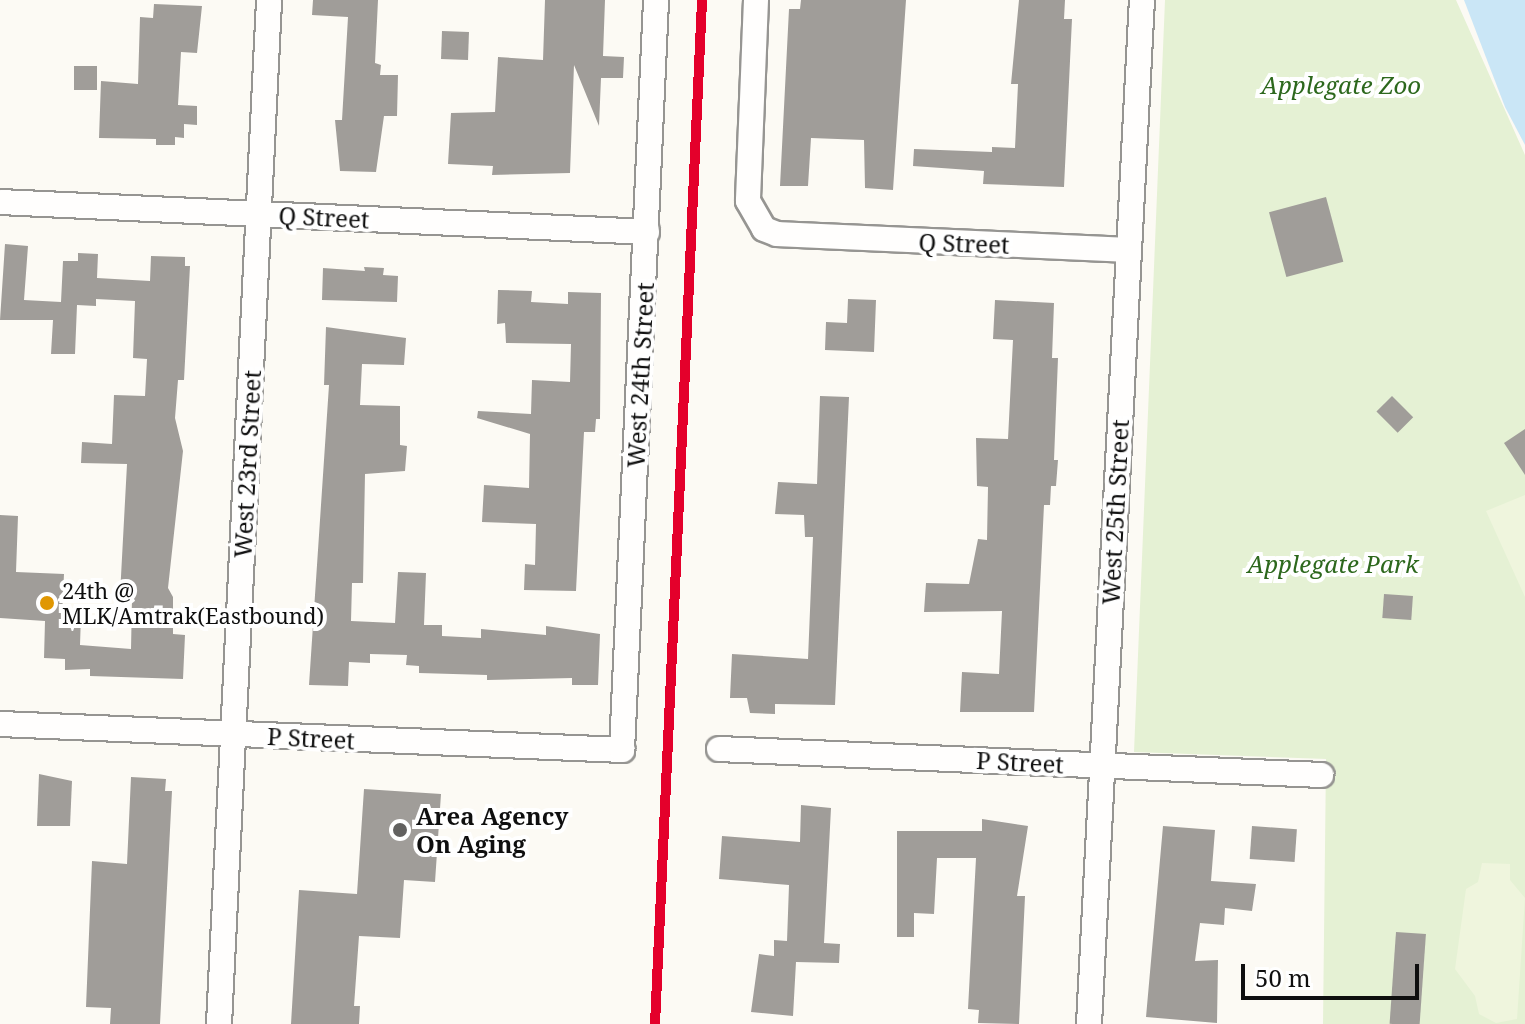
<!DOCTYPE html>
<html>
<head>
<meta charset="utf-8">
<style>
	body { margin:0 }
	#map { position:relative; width:1525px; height:1024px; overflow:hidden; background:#fcfaf4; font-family:"Noto Serif",serif }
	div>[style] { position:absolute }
	.green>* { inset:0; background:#e5f1d4 }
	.pitch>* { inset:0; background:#eff5dd }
	.water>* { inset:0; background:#cae6f6 }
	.building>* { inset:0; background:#a09d99; transform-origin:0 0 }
	.roads { filter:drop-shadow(2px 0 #969592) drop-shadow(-2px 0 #969592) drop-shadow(0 2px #969592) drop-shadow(0 -2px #969592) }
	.minor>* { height:24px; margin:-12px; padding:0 12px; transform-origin:12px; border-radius:12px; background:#fffefd }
	.rail-1>* { height:10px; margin:-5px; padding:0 5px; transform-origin:5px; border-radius:5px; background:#e4002b }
	.dots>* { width:22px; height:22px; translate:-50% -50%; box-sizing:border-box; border:4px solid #fff; border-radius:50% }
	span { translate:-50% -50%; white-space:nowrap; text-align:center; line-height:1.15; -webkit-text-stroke:8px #fff; paint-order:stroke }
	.bus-label { font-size:22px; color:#0f0f0f }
	.left { translate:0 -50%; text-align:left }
	.park-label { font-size:24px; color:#2d681d; font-style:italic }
	.street-label { font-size:24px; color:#0f0f0f }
	.poi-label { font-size:24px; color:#0f0f0f; font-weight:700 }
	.scale { position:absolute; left:1241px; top:964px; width:178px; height:36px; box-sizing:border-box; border:4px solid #0f0f0f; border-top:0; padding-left:10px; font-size:24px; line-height:28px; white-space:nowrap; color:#0f0f0f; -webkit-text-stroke:6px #fff; paint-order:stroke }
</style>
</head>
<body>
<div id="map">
	<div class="green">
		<div style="clip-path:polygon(1165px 0,1456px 0,1525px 155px,1525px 1024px,1323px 1024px,1326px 759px,1134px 752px)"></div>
	</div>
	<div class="pitch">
		<div style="clip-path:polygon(1525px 495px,1525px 597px,1486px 511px)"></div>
		<div style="clip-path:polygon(1482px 863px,1510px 864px,1510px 880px,1525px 898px,1517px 1019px,1496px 1023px,1479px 1014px,1475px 996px,1455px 969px,1466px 889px,1478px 882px)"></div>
	</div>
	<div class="water">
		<div style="clip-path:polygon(1464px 0,1525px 0,1525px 145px,1505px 107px)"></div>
	</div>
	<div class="building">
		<div style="clip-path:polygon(313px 0,378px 0,375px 63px,381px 65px,380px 75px,398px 75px,397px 116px,384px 116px,376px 172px,340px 171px,335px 120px,342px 120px,348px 17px,312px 15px)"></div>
		<div style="clip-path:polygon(545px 0,605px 0,603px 56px,624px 57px,623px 78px,601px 78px,599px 126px,574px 65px,570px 173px,492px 175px,493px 166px,448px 164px,451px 113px,495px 112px,498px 57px,543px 60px)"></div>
		<div style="clip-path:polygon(801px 0,906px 0,893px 190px,865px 188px,864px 140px,811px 138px,808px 186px,780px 186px,789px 9px,800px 9px)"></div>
		<div style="clip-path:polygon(1019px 0,1065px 0,1064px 19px,1072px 19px,1064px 187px,983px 184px,984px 171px,913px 166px,914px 149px,992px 152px,992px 147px,1015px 148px,1018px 84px,1011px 84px)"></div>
		<div style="clip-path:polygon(154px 4px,202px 6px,197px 53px,181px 52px,178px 105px,197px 106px,197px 125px,184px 124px,184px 138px,175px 137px,175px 145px,156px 145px,156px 139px,99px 138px,101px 81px,138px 84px,140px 17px,153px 18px)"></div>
		<div style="left:442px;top:31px;width:27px;height:28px;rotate:2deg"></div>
		<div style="left:74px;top:66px;width:23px;height:24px"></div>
		<div style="left:1326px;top:197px;width:67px;height:59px;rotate:75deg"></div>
		<div style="clip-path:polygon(5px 244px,28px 246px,24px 300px,61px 302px,63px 261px,78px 261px,78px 253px,98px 254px,97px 278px,150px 281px,151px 256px,185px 257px,185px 266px,190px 266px,184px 380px,178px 380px,175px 418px,183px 451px,168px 588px,173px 597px,173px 634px,185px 635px,183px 679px,90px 676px,90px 669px,65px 670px,65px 659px,44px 658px,45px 621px,0 618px,0 515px,18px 516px,16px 572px,64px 574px,62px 615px,81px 615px,80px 645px,131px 649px,132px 599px,120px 595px,127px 464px,81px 463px,82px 442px,112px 444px,114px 395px,145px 396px,147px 359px,133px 358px,135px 301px,96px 299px,96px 306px,77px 305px,75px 354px,51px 354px,53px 320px,0 320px)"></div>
		<div style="clip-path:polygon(364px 267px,384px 268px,383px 275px,398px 276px,397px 302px,322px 300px,323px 268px,365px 271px)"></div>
		<div style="clip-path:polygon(498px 290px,532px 291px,531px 302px,568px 304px,568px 292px,601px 293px,600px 419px,596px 419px,595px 432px,584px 432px,576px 591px,524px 590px,525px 564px,535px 565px,536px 524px,482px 522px,484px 485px,529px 488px,530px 434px,477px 418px,478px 411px,531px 414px,532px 380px,570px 382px,571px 344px,506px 343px,505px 323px,497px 324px)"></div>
		<div style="clip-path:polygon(848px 299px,876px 300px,874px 352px,825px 350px,826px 322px,847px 323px)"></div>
		<div style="clip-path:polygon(995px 300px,1054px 303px,1052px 358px,1058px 358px,1054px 460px,1058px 460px,1056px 486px,1051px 486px,1050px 505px,1044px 505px,1034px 712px,960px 712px,962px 672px,999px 674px,1002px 611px,924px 612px,926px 583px,969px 584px,978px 539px,987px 540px,988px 487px,977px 486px,976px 438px,1008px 439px,1013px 340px,993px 339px)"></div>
		<div style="clip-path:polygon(326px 327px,406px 338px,404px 365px,362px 364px,360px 405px,400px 406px,400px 445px,407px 446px,405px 471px,365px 474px,363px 583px,352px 583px,351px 621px,395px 623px,398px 572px,426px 573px,424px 625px,442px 625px,442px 636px,481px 638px,481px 629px,546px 635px,546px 626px,600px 634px,598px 685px,572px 685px,572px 678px,487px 680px,487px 675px,419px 673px,419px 666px,406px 665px,407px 655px,370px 654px,370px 663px,349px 662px,348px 686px,309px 685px,329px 385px,324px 385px)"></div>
		<div style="clip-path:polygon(820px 396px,849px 397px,835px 705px,775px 704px,775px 714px,750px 713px,747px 698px,730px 698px,732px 654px,808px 659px,813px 537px,805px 537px,804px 515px,775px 514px,778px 482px,817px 484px)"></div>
		<div style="left:1392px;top:396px;width:30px;height:22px;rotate:45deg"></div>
		<div style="clip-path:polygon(1525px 429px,1525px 475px,1504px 443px)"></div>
		<div style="left:1384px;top:594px;width:29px;height:24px;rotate:4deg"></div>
		<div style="clip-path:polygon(39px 774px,72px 781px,70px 826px,37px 826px)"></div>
		<div style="clip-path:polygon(131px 777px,166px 779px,165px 791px,172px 791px,160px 1024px,110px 1024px,111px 1008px,86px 1007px,92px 861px,127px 864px)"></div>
		<div style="clip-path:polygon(364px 789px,441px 794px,435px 882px,404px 880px,400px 938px,359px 936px,354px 1006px,360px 1006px,359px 1024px,291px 1024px,299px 890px,357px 894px)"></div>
		<div style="clip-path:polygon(801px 805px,831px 808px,824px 943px,840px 944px,839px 963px,796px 962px,793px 1016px,751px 1012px,759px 954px,774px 956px,774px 940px,787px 941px,789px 885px,719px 879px,722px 836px,800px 842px)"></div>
		<div style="clip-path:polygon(982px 819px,1028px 826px,1017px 896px,1025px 896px,1019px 1024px,978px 1023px,979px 1010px,968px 1009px,976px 858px,937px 858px,934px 914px,914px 913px,914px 937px,897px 937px,897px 831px,982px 831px)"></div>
		<div style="clip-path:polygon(1163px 826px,1215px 830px,1211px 881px,1256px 884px,1252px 911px,1225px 908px,1224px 925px,1200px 923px,1195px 961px,1218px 960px,1217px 1023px,1146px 1017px)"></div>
		<div style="left:1252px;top:826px;width:45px;height:33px;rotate:4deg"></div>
		<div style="left:1396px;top:932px;width:30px;height:92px;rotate:4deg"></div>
	</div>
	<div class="roads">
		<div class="minor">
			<div style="left:756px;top:0;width:201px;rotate:92.3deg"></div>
			<div style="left:748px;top:201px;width:32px;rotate:60deg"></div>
			<div style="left:764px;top:229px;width:14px;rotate:21deg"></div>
			<div style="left:777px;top:234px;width:352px;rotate:2.6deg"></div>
			<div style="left:0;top:202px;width:648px;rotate:2.65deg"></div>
			<div style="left:0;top:724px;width:623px;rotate:2.39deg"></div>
			<div style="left:622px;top:750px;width:751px;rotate:-87.4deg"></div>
			<div style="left:719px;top:749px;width:603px;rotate:2.47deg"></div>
			<div style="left:219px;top:1024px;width:1025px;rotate:-87.2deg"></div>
			<div style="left:1089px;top:1024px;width:1025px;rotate:-87.04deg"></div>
		</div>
	</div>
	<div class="rail-1">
		<div style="left:655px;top:1024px;width:1025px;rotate:-87.37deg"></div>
	</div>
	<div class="dots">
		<div style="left:47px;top:603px;background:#e09702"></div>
		<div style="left:400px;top:830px;background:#62615f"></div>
	</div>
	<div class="bus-label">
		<span class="left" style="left:62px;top:603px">24th @<br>MLK/Amtrak(Eastbound)</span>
	</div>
	<div class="park-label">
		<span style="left:1341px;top:85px">Applegate Zoo</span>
		<span style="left:1333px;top:564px">Applegate Park</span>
	</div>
	<div class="street-label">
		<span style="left:324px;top:217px;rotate:3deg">Q Street</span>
		<span style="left:964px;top:243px;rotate:2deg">Q Street</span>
		<span style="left:640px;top:375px;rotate:-87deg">West 24th Street</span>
		<span style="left:247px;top:464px;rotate:-87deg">West 23rd Street</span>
		<span style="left:1115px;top:512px;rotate:-87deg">West 25th Street</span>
		<span style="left:311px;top:738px;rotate:3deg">P Street</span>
		<span style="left:1020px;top:762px;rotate:3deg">P Street</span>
	</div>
	<div class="poi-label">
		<span class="left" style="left:416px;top:830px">Area Agency<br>On Aging</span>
	</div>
	<div class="scale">50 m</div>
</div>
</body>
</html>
